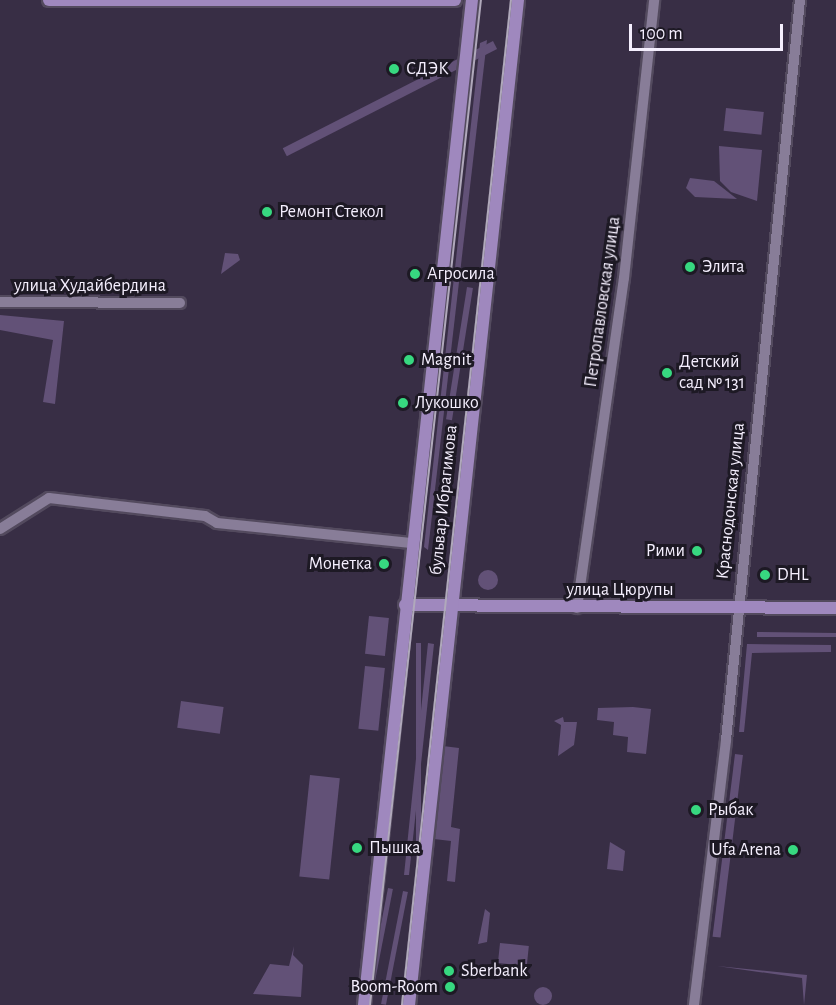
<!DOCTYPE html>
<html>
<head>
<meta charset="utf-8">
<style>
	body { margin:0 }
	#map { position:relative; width:836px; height:1005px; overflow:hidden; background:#382e45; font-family:"Alegreya Sans",sans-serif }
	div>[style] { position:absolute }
	.green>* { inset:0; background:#625177; transform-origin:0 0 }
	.round { border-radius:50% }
	.roads { filter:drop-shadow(2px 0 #534a5e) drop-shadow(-2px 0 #534a5e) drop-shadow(0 2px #534a5e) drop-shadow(0 -2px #534a5e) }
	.minor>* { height:10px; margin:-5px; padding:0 5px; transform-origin:5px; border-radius:5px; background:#887d98 }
	.major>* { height:12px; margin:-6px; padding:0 6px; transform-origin:6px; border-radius:6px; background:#9f88be }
	.tram>* { height:1.5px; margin:-0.75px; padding:0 0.75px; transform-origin:0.75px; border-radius:0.75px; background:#b0a9bb }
	.dots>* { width:16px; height:16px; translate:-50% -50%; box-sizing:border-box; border:3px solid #1d1924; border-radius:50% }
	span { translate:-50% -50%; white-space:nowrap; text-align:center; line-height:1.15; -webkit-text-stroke:6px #1d1924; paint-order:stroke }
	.poi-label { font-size:18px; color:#f5effe }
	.left { translate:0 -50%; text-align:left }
	.right { translate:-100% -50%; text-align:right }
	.street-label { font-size:18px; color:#f5effe }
	.scale { position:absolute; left:629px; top:24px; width:154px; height:27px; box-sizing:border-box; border:3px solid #f5effe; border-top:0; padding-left:8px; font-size:18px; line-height:21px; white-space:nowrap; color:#f5effe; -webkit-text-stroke:4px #1d1924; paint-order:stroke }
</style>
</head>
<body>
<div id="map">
	<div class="green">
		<div style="clip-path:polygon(487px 40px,428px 550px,424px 547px,480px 43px)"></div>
		<div style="left:493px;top:41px;width:9px;height:236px;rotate:63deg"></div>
		<div style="left:726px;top:108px;width:38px;height:23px;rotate:6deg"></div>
		<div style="clip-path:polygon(719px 146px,762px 150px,757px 201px,731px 192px,720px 181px)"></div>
		<div style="clip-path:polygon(690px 178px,714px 181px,737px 199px,695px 197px,686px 188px)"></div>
		<div style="clip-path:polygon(225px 253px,238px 254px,240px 260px,221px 274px)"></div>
		<div style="left:467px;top:287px;width:6px;height:134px;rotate:9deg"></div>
		<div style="clip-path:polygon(0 315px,64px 321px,55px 404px,43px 402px,53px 340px,0 330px)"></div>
		<div style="clip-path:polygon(450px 441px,455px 442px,443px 547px,438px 553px)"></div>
		<div class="round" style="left:478px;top:570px;width:20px;height:20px"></div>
		<div style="left:369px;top:616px;width:20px;height:38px;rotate:6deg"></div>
		<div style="clip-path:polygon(757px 632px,836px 633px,836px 637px,757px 637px)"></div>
		<div style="left:416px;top:643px;width:5px;height:222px"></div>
		<div style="clip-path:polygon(428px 643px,434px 644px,409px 875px,404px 875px)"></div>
		<div style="clip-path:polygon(747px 644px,831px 645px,831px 652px,752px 653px,744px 732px,739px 732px)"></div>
		<div style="left:365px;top:666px;width:20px;height:63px;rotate:6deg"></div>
		<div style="left:181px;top:701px;width:43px;height:27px;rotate:8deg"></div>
		<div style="clip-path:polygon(633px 707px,651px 709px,646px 754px,627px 752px,628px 737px,613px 735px,614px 722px,597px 720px,598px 708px)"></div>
		<div style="clip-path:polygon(563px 717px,564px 722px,577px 722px,574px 745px,558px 756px,561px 725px,554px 721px)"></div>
		<div style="clip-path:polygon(443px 746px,459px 748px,451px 827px,460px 829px,455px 882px,447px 881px,451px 841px,434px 839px)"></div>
		<div style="left:735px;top:754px;width:8px;height:184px;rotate:7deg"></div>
		<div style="left:310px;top:775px;width:30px;height:102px;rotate:6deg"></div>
		<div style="clip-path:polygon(610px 842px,625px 851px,623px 871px,607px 869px)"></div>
		<div style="left:388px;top:888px;width:5px;height:118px;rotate:11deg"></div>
		<div style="left:403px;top:891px;width:5px;height:115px;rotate:11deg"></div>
		<div style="clip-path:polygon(485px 909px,490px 913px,487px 942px,478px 944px)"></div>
		<div style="left:500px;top:943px;width:29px;height:20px;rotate:6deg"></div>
		<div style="clip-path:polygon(294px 946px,293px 955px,303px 965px,301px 997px,253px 994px,270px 964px,289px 966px)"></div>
		<div style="clip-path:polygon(717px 966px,807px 975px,804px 1005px,802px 978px)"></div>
		<div class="round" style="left:534px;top:987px;width:18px;height:18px"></div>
	</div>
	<div class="roads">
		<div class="minor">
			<div style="left:0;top:302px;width:180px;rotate:0.3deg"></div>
			<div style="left:0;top:529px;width:58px;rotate:-32.3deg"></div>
			<div style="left:49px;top:498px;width:157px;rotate:6.6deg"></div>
			<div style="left:205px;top:516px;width:14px;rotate:30deg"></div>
			<div style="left:217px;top:523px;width:195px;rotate:5.9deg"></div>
			<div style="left:577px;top:608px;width:333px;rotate:-81.9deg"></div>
			<div style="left:624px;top:278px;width:280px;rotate:-83.8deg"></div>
			<div style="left:694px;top:1005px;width:267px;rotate:-83.1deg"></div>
			<div style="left:726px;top:740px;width:744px;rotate:-84.29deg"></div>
		</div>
		<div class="major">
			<div style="left:49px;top:0;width:406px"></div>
			<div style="left:405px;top:605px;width:431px;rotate:0.4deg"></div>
			<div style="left:364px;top:1005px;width:1011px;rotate:-83.87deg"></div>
			<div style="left:409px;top:1005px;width:1011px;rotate:-83.81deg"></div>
		</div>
	</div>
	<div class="tram">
		<div style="left:370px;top:1005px;width:1011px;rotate:-83.7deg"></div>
		<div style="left:402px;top:1005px;width:1011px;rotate:-83.81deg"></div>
	</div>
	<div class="dots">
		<div style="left:394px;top:69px;background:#37d880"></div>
		<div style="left:267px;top:212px;background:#37d880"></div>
		<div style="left:690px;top:267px;background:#37d880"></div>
		<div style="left:415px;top:274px;background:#37d880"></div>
		<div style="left:409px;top:360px;background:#37d880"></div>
		<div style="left:667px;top:373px;background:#37d880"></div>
		<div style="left:403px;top:403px;background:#37d880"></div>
		<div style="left:697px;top:551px;background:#37d880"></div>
		<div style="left:384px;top:564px;background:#37d880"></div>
		<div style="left:765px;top:575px;background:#37d880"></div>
		<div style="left:696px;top:810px;background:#37d880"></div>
		<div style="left:357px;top:848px;background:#37d880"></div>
		<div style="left:793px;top:850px;background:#37d880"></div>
		<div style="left:449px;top:971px;background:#37d880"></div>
		<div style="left:450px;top:987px;background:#37d880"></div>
	</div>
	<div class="poi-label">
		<span class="left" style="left:406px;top:69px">СДЭК</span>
		<span class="left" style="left:279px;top:212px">Ремонт Стекол</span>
		<span class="left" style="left:702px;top:267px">Элита</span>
		<span class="left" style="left:427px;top:274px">Агросила</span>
		<span class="left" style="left:421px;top:360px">Magnit</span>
		<span class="left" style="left:679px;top:373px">Детский<br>сад № 131</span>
		<span class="left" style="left:415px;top:403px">Лукошко</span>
		<span class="right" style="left:685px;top:551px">Рими</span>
		<span class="right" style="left:372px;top:564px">Монетка</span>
		<span class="left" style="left:777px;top:575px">DHL</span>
		<span class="left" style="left:708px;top:810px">Рыбак</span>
		<span class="left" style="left:369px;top:848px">Пышка</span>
		<span class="right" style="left:781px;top:850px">Ufa Arena</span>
		<span class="left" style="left:461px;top:971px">Sberbank</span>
		<span class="right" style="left:438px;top:987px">Boom-Room</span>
	</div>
	<div class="street-label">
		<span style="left:90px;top:286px">улица Худайбердина</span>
		<span style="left:603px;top:302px;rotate:-82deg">Петропавловская улица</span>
		<span style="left:444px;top:500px;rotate:-84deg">бульвар Ибрагимова</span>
		<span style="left:731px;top:501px;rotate:-84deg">Краснодонская улица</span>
		<span style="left:620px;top:590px">улица Цюрупы</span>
	</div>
	<div class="scale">100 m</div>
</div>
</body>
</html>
